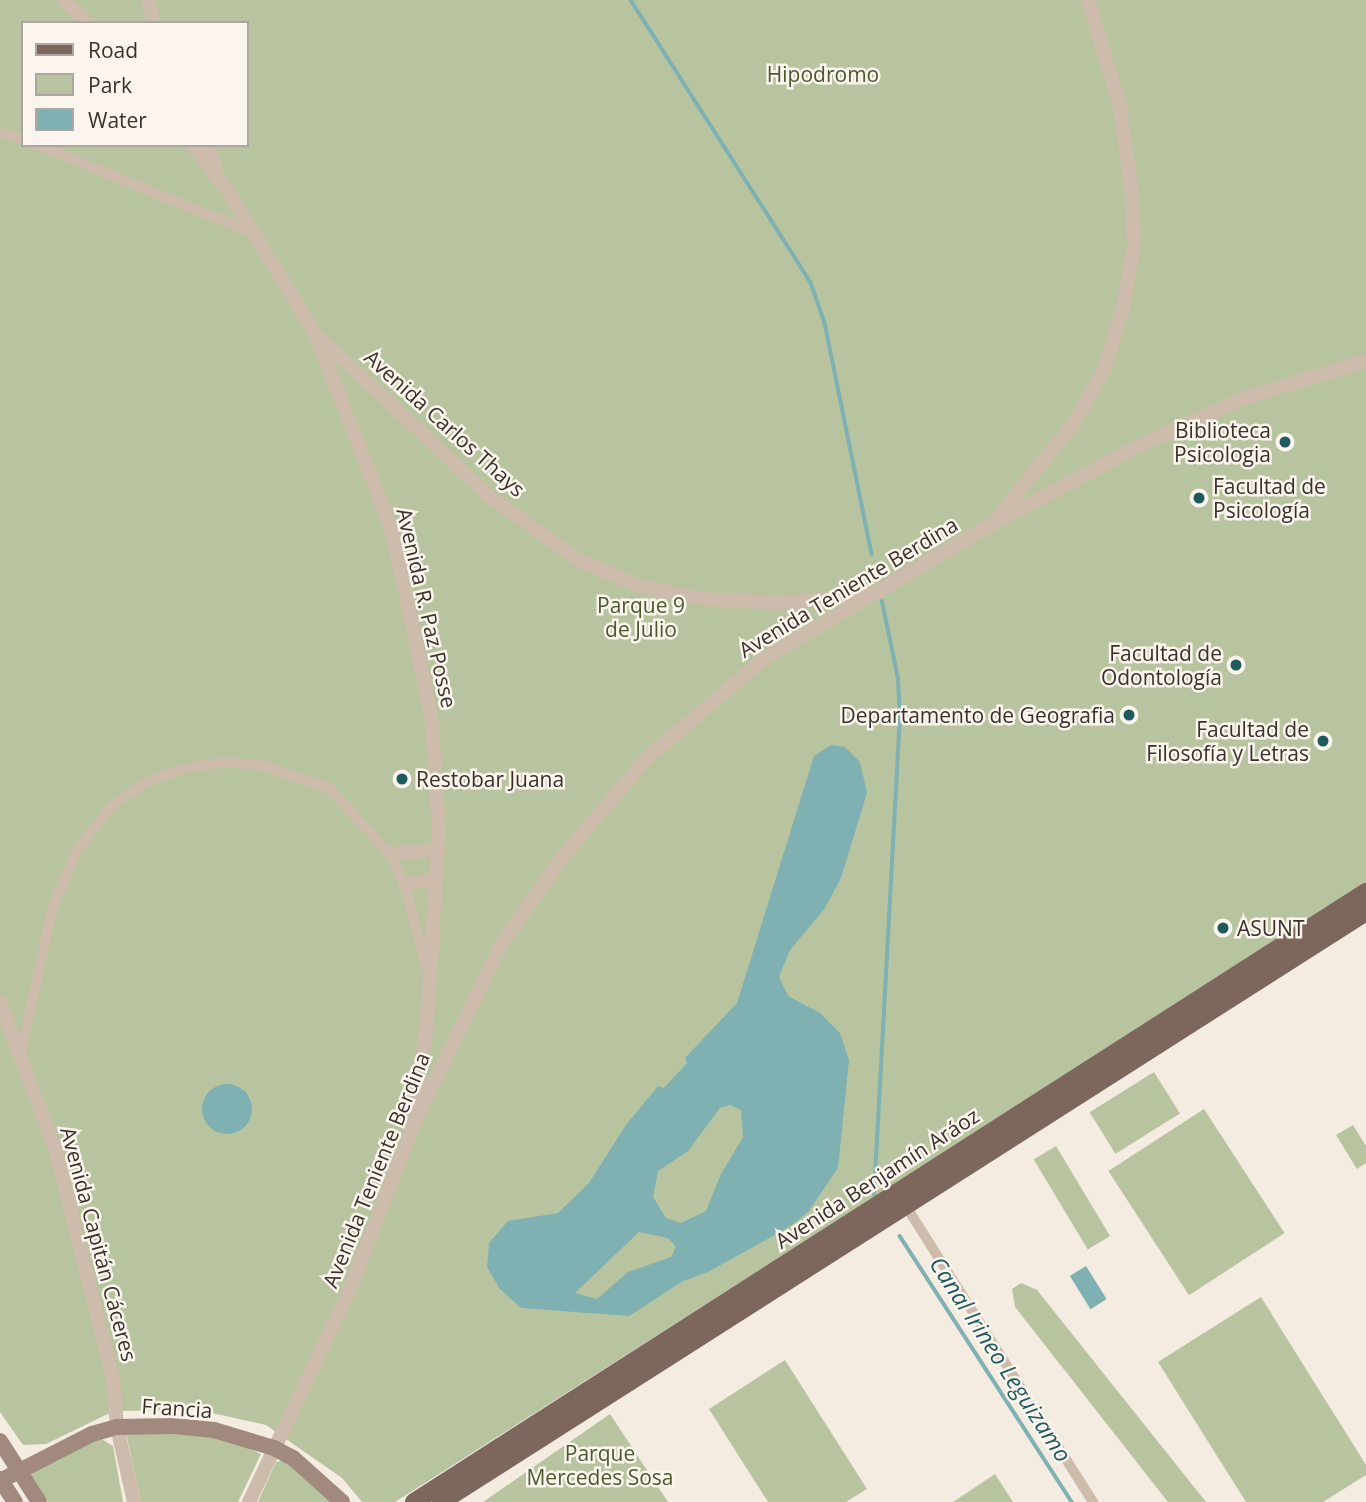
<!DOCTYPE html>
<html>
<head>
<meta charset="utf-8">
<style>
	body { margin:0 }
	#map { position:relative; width:1366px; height:1502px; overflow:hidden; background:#f4ebe1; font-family:"Open Sans",sans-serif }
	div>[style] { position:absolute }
	.green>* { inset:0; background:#b8c4a0; transform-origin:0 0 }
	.water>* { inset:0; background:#7fb0b2; transform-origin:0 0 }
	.round { border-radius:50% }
	.stream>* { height:3.5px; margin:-1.75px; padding:0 1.75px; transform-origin:1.75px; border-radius:1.75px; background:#7fb0b2 }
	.minor>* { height:10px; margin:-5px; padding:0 5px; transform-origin:5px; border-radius:5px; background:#cdbbac }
	.tertiary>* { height:14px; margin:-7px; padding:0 7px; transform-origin:7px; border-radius:7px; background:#cdbbac }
	.secondary>* { height:16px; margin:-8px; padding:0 8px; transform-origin:8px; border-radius:8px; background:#a18a7d }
	.primary>* { height:18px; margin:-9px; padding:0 9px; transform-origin:9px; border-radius:9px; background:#7d675c }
	.dots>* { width:19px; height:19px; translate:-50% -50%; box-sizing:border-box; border:4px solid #fbf5ee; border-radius:50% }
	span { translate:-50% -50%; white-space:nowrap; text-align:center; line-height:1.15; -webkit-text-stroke:5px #fbf5ee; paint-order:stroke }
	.park-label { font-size:21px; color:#4a5a2e }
	.street-label { font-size:21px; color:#3b302b }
	.poi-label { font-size:21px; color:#3b302b }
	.right { translate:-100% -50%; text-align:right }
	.left { translate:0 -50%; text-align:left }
	.water-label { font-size:23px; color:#1f5a5e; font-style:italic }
	.legend { position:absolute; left:21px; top:21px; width:228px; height:126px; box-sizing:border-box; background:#fbf5ee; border:2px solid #aea6a0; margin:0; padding:9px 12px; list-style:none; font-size:21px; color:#3b302b }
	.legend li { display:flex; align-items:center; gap:14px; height:35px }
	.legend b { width:35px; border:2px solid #aea6a0 }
</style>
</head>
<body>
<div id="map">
	<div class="green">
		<div style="clip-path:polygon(evenodd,0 0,1366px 0,1366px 884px,395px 1502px,362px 1502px,342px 1478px,266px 1425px,198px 1410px,114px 1411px,46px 1444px,23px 1445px,0 1412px,0 0,23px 23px,247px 23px,247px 145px,23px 145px,23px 23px)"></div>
		<div style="left:1154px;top:1072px;width:49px;height:76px;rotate:58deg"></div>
		<div style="left:1204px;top:1109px;width:148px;height:114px;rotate:57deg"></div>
		<div style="clip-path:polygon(1353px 1125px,1366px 1146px,1366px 1163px,1357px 1169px,1336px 1135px)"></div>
		<div style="left:1056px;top:1146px;width:105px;height:26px;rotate:59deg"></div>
		<div style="clip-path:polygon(1021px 1283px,1037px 1290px,1206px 1502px,1168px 1502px,1015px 1307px,1012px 1289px)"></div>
		<div style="clip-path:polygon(1261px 1297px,1366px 1465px,1366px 1475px,1323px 1502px,1246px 1502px,1158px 1362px)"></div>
		<div style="clip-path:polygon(785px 1360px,867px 1489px,846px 1502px,768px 1502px,709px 1409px)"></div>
		<div style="clip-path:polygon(610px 1414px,668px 1502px,483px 1502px)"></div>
		<div style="clip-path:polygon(126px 1433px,200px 1434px,233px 1441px,261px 1454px,238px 1502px,141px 1502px)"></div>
		<div style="clip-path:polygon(100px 1438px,113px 1446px,123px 1502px,48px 1502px,29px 1473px)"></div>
		<div style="clip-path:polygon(284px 1460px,334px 1502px,258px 1502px,276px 1462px)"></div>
		<div style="clip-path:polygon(995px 1474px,1013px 1502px,953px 1502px)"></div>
	</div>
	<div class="water">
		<div style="clip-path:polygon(evenodd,831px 745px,845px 747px,860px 762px,867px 793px,841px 878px,825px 908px,790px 950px,779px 977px,788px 996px,820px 1013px,840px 1033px,849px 1060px,838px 1168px,808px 1212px,789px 1227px,708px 1272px,683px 1281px,629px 1316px,521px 1308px,500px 1289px,487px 1267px,489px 1243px,508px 1221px,558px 1213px,589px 1183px,626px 1125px,658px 1086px,664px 1088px,687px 1063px,685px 1058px,737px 1003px,814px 756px,831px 745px,730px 1105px,741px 1110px,743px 1137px,721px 1174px,706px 1211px,681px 1223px,666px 1218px,653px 1197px,658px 1171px,688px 1151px,720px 1108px,730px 1105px,831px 745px,639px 1232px,668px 1238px,676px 1247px,671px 1257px,628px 1272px,597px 1299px,575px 1293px,639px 1232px)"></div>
		<div class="round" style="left:202px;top:1084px;width:50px;height:50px"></div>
		<div style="left:1086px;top:1266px;width:39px;height:19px;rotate:58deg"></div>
	</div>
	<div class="stream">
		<div style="left:631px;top:0;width:335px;rotate:57.5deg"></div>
		<div style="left:811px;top:283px;width:42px;rotate:70.7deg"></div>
		<div style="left:825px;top:323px;width:236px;rotate:78.5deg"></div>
		<div style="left:874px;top:1195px;width:477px;rotate:-86.9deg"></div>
		<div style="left:900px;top:719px;width:40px;rotate:-92.9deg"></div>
		<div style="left:898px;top:679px;width:79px;rotate:-101.7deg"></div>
		<div style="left:900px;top:1236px;width:317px;rotate:57.1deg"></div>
	</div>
	<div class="minor">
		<div style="left:0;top:132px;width:24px;rotate:19deg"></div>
		<div style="left:38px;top:145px;width:235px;rotate:22.3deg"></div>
		<div style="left:20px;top:1056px;width:149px;rotate:-77.6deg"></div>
		<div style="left:52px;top:910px;width:65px;rotate:-67.4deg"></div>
		<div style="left:77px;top:850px;width:56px;rotate:-51.5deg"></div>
		<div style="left:112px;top:806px;width:40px;rotate:-34.9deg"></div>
		<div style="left:145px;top:783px;width:40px;rotate:-21deg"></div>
		<div style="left:182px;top:769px;width:42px;rotate:-9.7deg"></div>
		<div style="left:223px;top:762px;width:38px;rotate:5deg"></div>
		<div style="left:261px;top:765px;width:72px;rotate:18.7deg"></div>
		<div style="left:329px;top:788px;width:90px;rotate:47.3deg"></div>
		<div style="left:390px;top:854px;width:34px;rotate:64deg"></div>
		<div style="left:405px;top:885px;width:88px;rotate:75.5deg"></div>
		<div style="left:904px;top:1203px;width:354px;rotate:57.7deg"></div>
	</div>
	<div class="tertiary">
		<div style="left:64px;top:0;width:33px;rotate:44deg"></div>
		<div style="left:148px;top:0;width:24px;rotate:75deg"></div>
		<div style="left:193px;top:145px;width:60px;rotate:53.1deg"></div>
		<div style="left:229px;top:193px;width:164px;rotate:58.4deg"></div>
		<div style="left:315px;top:333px;width:206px;rotate:68.7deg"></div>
		<div style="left:390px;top:525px;width:57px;rotate:76.9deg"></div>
		<div style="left:403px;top:581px;width:143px;rotate:78.3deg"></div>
		<div style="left:432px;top:721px;width:110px;rotate:86.4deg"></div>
		<div style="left:439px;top:831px;width:192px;rotate:93.6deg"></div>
		<div style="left:427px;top:1023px;width:90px;rotate:98.3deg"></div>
		<div style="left:206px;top:145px;width:23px;rotate:65deg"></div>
		<div style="left:318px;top:336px;width:236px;rotate:43.1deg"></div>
		<div style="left:490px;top:497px;width:107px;rotate:35.5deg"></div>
		<div style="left:577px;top:559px;width:68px;rotate:23.5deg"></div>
		<div style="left:639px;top:586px;width:64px;rotate:11.7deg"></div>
		<div style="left:702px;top:599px;width:87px;rotate:2.6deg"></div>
		<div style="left:789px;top:603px;width:77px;rotate:-7.5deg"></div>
		<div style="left:997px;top:518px;width:122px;rotate:-51deg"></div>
		<div style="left:1074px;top:423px;width:63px;rotate:-60.6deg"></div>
		<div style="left:1105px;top:368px;width:63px;rotate:-73.3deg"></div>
		<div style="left:1123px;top:308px;width:64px;rotate:-80.1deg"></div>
		<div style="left:1134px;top:245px;width:48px;rotate:-92.4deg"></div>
		<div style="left:1132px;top:197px;width:92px;rotate:-97.5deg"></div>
		<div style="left:1120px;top:106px;width:111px;rotate:-106.8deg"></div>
		<div style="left:390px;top:854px;width:48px;rotate:-4.8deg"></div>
		<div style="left:405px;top:885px;width:32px;rotate:-11deg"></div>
		<div style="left:0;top:1003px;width:155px;rotate:69.2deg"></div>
		<div style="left:55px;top:1148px;width:238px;rotate:75.9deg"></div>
		<div style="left:113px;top:1379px;width:48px;rotate:85.2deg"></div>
		<div style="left:117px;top:1427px;width:77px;rotate:77.2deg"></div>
		<div style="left:249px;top:1502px;width:236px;rotate:-64.6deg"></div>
		<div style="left:350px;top:1289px;width:173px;rotate:-68.9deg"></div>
		<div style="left:412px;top:1128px;width:203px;rotate:-64.1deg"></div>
		<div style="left:501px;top:945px;width:110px;rotate:-55deg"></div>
		<div style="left:564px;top:855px;width:129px;rotate:-49.4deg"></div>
		<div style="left:648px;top:757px;width:152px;rotate:-40.2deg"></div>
		<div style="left:764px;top:659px;width:265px;rotate:-30.6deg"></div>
		<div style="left:992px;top:524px;width:157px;rotate:-28deg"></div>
		<div style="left:1131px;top:450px;width:122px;rotate:-24.7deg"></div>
		<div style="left:1242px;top:399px;width:130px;rotate:-17deg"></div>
	</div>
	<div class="secondary">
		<div style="left:0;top:1441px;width:72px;rotate:57.4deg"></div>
		<div style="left:0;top:1479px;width:27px;rotate:57deg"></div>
		<div style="left:0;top:1481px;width:103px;rotate:-27.1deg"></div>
		<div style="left:92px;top:1434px;width:26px;rotate:-16deg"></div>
		<div style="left:117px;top:1427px;width:57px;rotate:-1deg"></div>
		<div style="left:174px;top:1426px;width:40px;rotate:5.7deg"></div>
		<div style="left:214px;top:1430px;width:63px;rotate:16.7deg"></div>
		<div style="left:274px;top:1448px;width:21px;rotate:28deg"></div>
		<div style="left:293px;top:1458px;width:66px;rotate:41.9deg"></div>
	</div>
	<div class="primary">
		<div style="left:414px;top:1502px;width:1131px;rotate:-32.65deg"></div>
		<div style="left:441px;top:1502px;width:1097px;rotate:-32.53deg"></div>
	</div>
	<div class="dots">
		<div style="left:1285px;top:442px;background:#1f5a5e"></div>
		<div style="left:1199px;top:498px;background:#1f5a5e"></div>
		<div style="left:1236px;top:665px;background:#1f5a5e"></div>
		<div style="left:1129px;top:715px;background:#1f5a5e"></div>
		<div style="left:1323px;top:741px;background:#1f5a5e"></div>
		<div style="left:402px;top:779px;background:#1f5a5e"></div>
		<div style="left:1223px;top:928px;background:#1f5a5e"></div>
	</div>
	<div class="park-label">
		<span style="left:823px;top:74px">Hipodromo</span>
		<span style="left:641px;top:617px">Parque 9<br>de Julio</span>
		<span style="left:600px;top:1465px">Parque<br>Mercedes Sosa</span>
	</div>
	<div class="street-label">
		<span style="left:445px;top:423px;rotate:42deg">Avenida Carlos Thays</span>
		<span style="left:848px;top:587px;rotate:-31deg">Avenida Teniente Berdina</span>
		<span style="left:427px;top:608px;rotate:77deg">Avenida R. Paz Posse</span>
		<span style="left:376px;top:1170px;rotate:-68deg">Avenida Teniente Berdina</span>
		<span style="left:877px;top:1178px;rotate:-33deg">Avenida Benjamín Aráoz</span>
		<span style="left:99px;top:1244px;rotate:75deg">Avenida Capitán Cáceres</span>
		<span style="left:177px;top:1408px;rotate:4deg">Francia</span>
	</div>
	<div class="poi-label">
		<span class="right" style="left:1271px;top:442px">Biblioteca<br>Psicologia</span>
		<span class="left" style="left:1213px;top:498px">Facultad de<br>Psicología</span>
		<span class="right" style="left:1222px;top:665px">Facultad de<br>Odontología</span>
		<span class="right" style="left:1115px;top:715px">Departamento de Geografia</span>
		<span class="right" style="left:1309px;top:741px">Facultad de<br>Filosofía y Letras</span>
		<span class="left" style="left:416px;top:779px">Restobar Juana</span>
		<span class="left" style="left:1237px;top:928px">ASUNT</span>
	</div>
	<div class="water-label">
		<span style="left:1001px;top:1359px;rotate:57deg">Canal Irineo Leguizamo</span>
	</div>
	<ul class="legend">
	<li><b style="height:9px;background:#7d675c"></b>Road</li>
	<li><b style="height:19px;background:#b8c4a0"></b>Park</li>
	<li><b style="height:19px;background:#7fb0b2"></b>Water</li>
	</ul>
</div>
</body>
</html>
